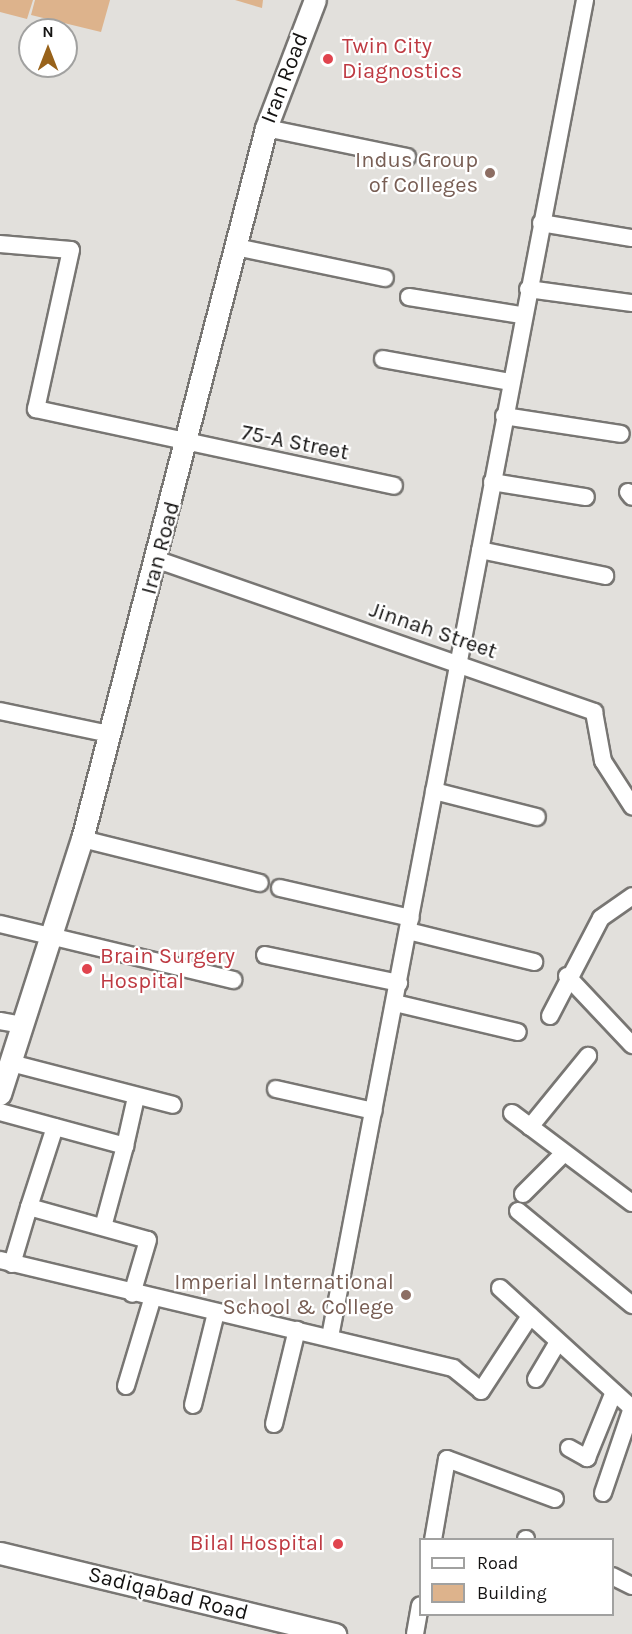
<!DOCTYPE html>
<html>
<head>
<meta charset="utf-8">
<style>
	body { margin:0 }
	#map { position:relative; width:632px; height:1634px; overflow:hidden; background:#e2e0dc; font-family:Karla,sans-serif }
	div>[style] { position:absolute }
	.building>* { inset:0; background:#ddb38c }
	.roads { filter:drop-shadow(2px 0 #787673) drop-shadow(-2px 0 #787673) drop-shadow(0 2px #787673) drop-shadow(0 -2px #787673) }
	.minor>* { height:16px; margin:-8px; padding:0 8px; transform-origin:8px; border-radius:8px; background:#fff }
	.major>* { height:21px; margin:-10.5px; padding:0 10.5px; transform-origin:10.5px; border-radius:10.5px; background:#fff }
	.dots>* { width:16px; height:16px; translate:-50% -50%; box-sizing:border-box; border:3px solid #fff; border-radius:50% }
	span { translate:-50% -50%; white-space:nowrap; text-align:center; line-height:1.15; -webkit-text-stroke:4.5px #fff; paint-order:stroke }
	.health-label { font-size:22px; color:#be3a42 }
	.left { translate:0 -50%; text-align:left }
	.right { translate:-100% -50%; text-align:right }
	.street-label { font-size:22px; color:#141312 }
	.education-label { font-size:22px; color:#785e54 }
	.legend { position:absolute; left:419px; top:1538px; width:195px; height:78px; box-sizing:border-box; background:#fff; border:2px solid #a1a1a0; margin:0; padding:8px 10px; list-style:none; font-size:18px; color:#141312 }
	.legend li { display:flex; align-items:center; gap:12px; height:30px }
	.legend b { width:30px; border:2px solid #a1a1a0 }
	.north { position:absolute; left:18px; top:18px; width:60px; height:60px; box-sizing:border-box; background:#fff; border:2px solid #a1a1a0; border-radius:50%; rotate:0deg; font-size:16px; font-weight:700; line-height:24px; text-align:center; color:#141312 }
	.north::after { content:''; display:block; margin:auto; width:21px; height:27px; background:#98621a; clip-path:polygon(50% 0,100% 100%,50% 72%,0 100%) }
</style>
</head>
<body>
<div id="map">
	<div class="building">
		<div style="clip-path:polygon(0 0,33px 0,27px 19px,0 12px)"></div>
		<div style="clip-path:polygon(35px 0,110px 0,101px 32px,31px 15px)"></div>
		<div style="clip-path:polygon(235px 0,263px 0,262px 8px)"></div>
	</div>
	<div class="roads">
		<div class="minor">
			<div style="left:266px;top:128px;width:144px;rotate:11.6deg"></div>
			<div style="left:541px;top:223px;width:92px;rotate:9.4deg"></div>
			<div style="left:0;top:244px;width:71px;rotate:4.8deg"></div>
			<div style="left:71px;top:250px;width:163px;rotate:102.4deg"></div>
			<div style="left:36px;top:409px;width:366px;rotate:12.1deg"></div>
			<div style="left:236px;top:247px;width:152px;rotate:11.8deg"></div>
			<div style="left:528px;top:289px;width:105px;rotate:7.7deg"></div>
			<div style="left:409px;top:297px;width:114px;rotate:9.1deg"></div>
			<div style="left:383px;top:359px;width:129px;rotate:10.3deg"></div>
			<div style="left:504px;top:416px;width:118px;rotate:8.7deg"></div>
			<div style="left:492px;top:482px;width:95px;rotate:9.1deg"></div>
			<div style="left:628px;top:492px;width:6px;rotate:51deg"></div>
			<div style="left:480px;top:550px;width:128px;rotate:11.7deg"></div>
			<div style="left:158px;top:560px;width:462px;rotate:19.2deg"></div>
			<div style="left:594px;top:712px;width:50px;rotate:79.6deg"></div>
			<div style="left:603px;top:761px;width:54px;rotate:57.2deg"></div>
			<div style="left:0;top:711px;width:111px;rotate:11.9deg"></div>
			<div style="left:434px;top:791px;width:106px;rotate:14.2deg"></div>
			<div style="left:82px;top:839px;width:183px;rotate:13.9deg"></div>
			<div style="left:280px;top:888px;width:134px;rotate:12.9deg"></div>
			<div style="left:0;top:924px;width:240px;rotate:13.5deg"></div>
			<div style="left:408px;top:931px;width:130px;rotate:13.8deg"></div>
			<div style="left:265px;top:955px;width:137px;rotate:11.8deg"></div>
			<div style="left:567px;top:976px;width:95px;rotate:46.7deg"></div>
			<div style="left:395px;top:1003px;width:126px;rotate:13.3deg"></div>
			<div style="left:550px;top:1016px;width:110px;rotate:-62.5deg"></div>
			<div style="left:601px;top:918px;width:38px;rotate:-35deg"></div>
			<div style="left:0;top:1021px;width:22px;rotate:10deg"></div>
			<div style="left:11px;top:1063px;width:167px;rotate:14.5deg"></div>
			<div style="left:276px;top:1089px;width:100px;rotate:12.7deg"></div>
			<div style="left:0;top:1112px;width:130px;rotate:15.2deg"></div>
			<div style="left:125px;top:1146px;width:50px;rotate:-77.3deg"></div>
			<div style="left:512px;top:1113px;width:150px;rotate:36.9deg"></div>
			<div style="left:530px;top:1127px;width:92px;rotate:-50.8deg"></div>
			<div style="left:523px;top:1194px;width:58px;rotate:-45deg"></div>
			<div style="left:29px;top:1207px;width:84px;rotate:-72deg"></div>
			<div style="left:518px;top:1211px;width:148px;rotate:39.5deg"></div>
			<div style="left:103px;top:1227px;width:84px;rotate:-74.8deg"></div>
			<div style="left:0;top:1260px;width:466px;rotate:13.4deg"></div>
			<div style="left:453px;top:1368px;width:36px;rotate:39deg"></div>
			<div style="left:481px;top:1391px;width:90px;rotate:-56.8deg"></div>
			<div style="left:12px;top:1264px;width:59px;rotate:-73.4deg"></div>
			<div style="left:29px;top:1207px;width:123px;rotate:15.5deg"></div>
			<div style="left:148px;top:1240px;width:56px;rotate:106.5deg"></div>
			<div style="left:500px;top:1288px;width:178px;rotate:42.3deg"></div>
			<div style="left:330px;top:1337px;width:1361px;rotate:-79.2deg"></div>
			<div style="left:536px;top:1379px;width:43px;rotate:-59.3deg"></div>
			<div style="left:126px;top:1386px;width:90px;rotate:-73.2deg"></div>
			<div style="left:193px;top:1405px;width:95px;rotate:-76deg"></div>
			<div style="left:274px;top:1424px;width:97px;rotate:-76.3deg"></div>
			<div style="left:569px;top:1448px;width:21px;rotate:29deg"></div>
			<div style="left:587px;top:1458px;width:71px;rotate:-67.8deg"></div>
			<div style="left:603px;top:1493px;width:90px;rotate:-71.2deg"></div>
			<div style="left:526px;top:1539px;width:1px;rotate:90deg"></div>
			<div style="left:433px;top:1540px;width:82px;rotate:-80.2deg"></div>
			<div style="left:447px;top:1459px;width:115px;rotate:20.3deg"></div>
			<div style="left:612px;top:1576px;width:22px;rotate:27deg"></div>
			<div style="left:415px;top:1634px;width:29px;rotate:-80deg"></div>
		</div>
		<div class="major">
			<div style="left:0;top:1094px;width:268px;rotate:-72.2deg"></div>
			<div style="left:82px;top:839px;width:734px;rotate:-75.49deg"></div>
			<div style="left:266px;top:128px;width:137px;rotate:-69.1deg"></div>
			<div style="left:0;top:1553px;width:345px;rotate:13.6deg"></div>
		</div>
	</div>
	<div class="dots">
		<div style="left:328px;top:59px;background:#e0444e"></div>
		<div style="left:490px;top:173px;background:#8d6e63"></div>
		<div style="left:87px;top:969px;background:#e0444e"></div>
		<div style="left:406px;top:1295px;background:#8d6e63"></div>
		<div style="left:338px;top:1544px;background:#e0444e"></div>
	</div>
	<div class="health-label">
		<span class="left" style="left:342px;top:59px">Twin City<br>Diagnostics</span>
		<span class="left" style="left:100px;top:969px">Brain Surgery<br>Hospital</span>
		<span class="right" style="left:324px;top:1544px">Bilal Hospital</span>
	</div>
	<div class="street-label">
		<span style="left:285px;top:78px;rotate:-69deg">Iran Road</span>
		<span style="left:295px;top:443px;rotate:11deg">75-A Street</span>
		<span style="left:161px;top:548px;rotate:-75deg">Iran Road</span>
		<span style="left:433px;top:631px;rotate:19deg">Jinnah Street</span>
		<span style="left:168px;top:1594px;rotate:14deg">Sadiqabad Road</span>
	</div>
	<div class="education-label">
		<span class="right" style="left:478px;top:173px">Indus Group<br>of Colleges</span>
		<span class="right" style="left:394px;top:1295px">Imperial International<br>School &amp; College</span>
	</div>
	<ul class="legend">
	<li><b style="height:8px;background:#fff"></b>Road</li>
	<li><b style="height:16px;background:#ddb38c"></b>Building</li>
	</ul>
	<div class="north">N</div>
</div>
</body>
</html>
